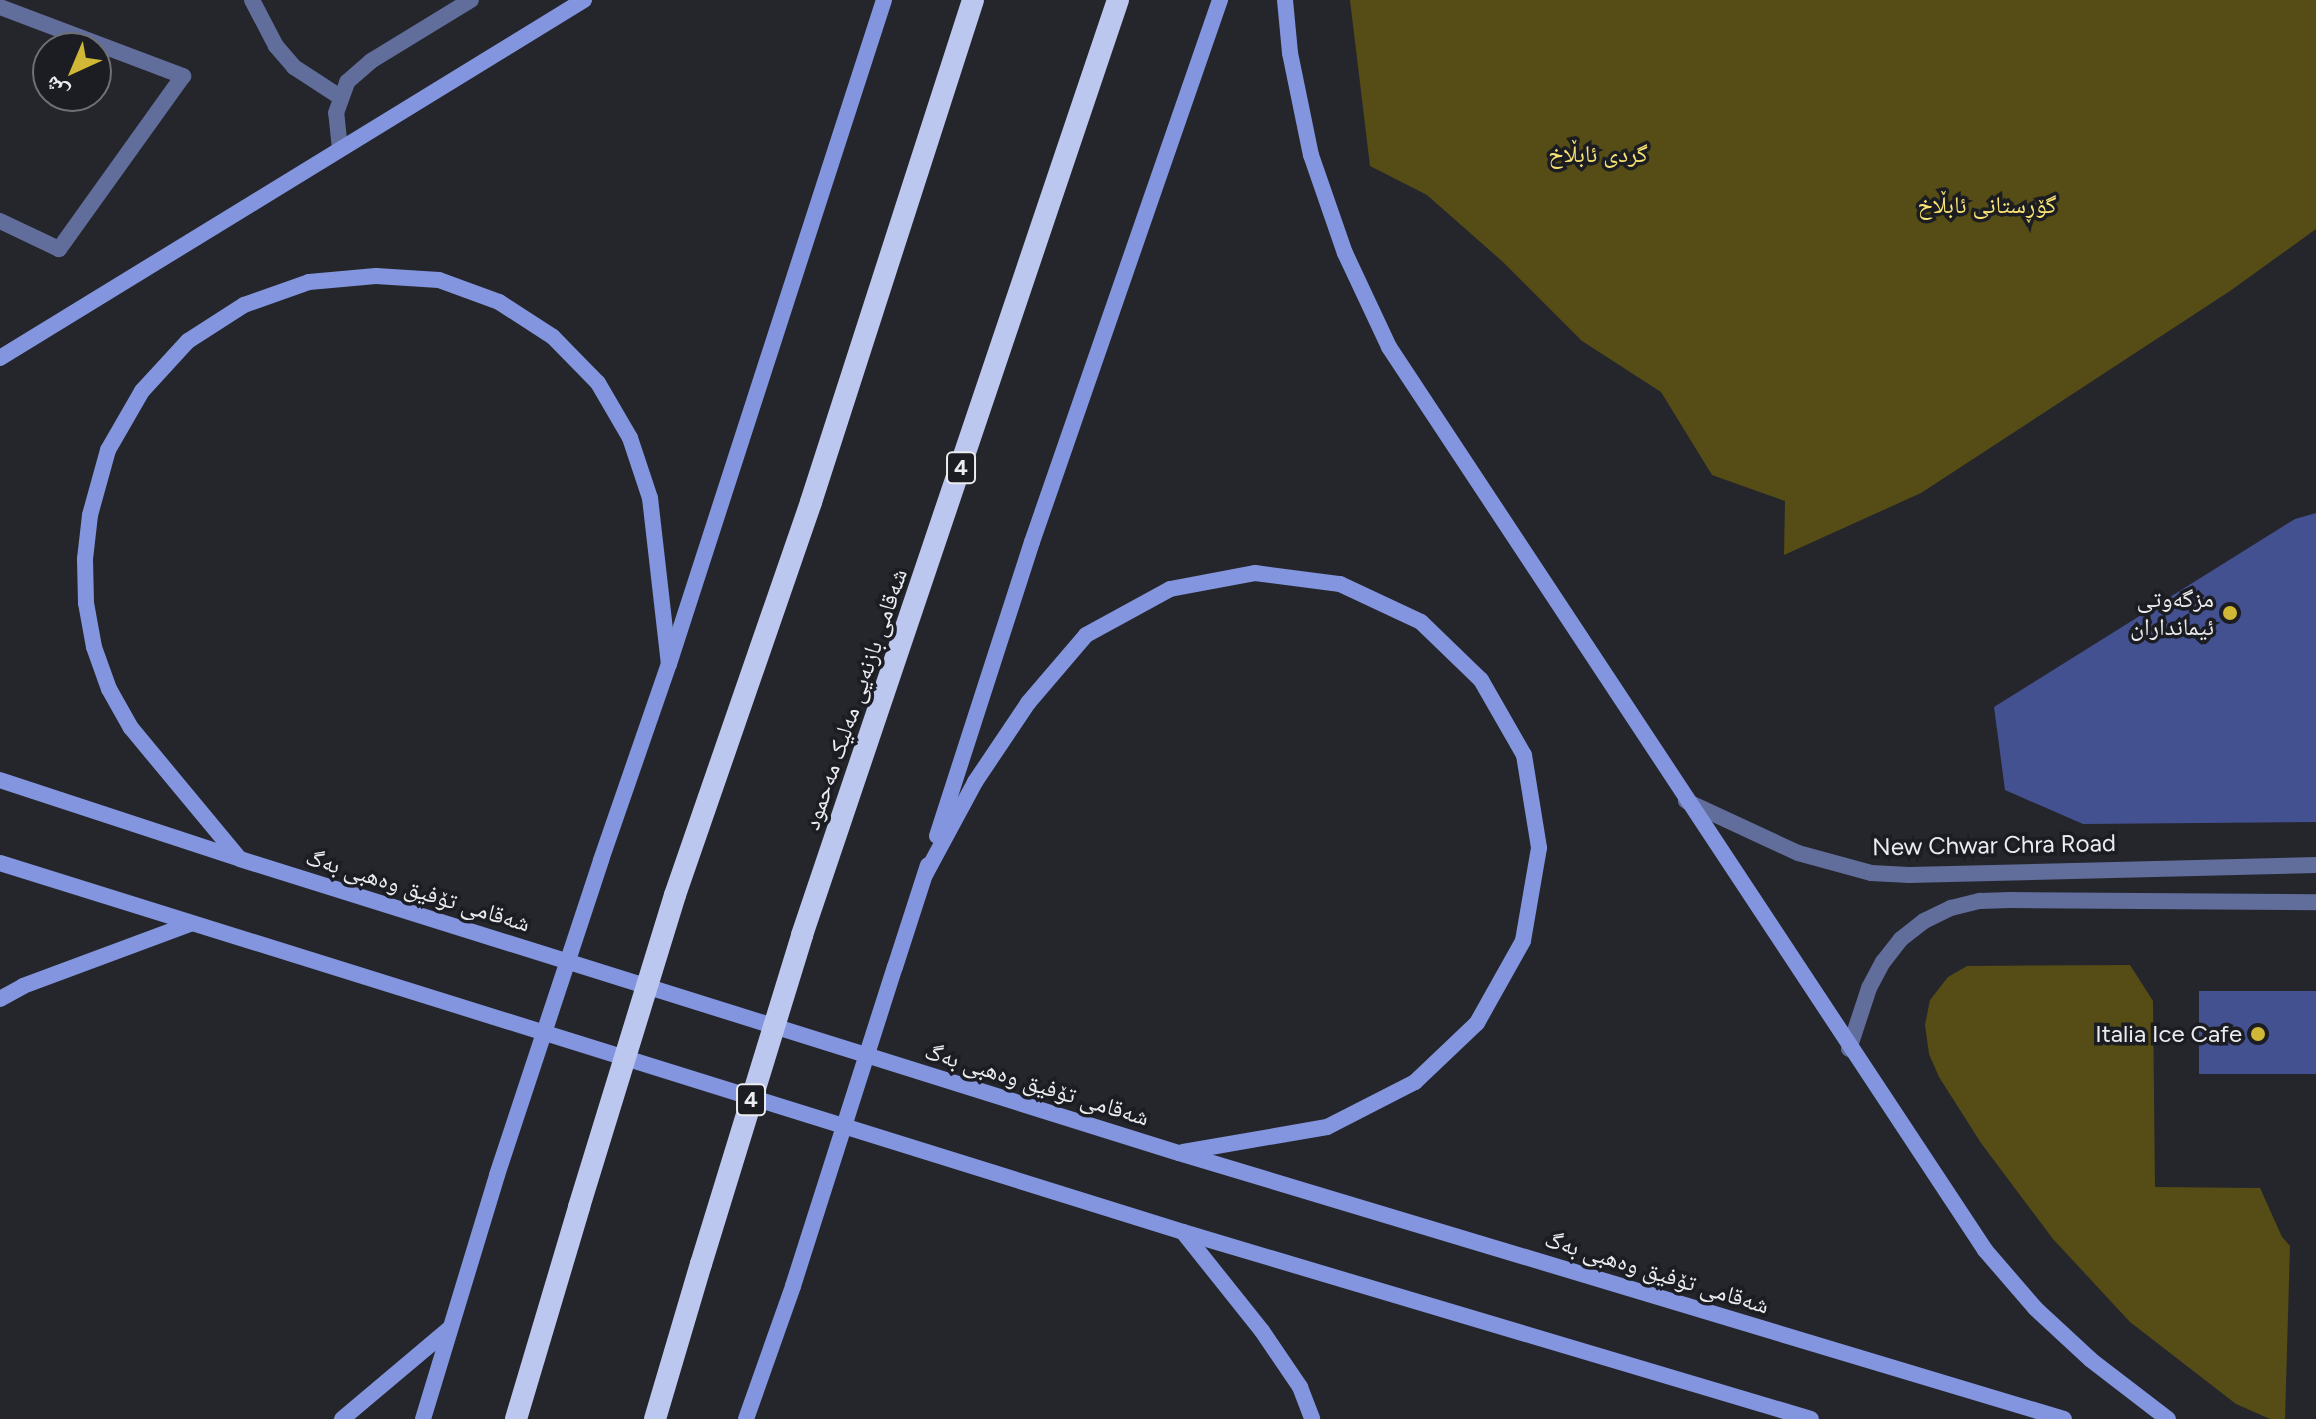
<!DOCTYPE html>
<html>
<head>
<meta charset="utf-8">
<style>
	body { margin:0 }
	#map { position:relative; width:2316px; height:1419px; overflow:hidden; background:#24262c; font-family:Figtree,"Noto Naskh Arabic",sans-serif }
	div>[style] { position:absolute }
	.green>* { inset:0; background:#564c15 }
	.building>* { inset:0; background:#445191; transform-origin:0 0 }
	.minor>* { height:16px; margin:-8px; padding:0 8px; transform-origin:8px; border-radius:8px; background:#616d9b }
	.tertiary>* { height:16px; margin:-8px; padding:0 8px; transform-origin:8px; border-radius:8px; background:#616d9b }
	.secondary>* { height:16px; margin:-8px; padding:0 8px; transform-origin:8px; border-radius:8px; background:#8395df }
	.trunk>* { height:22px; margin:-11px; padding:0 11px; transform-origin:11px; border-radius:11px; background:#bcc7f0 }
	.secondary-bridge>* { height:16px; margin:-8px; padding:0 8px; transform-origin:8px; border-radius:8px; background:#8395df }
	.trunk-bridge>* { height:22px; margin:-11px; padding:0 11px; transform-origin:11px; border-radius:11px; background:#bcc7f0 }
	.dots>* { width:22px; height:22px; translate:-50% -50%; box-sizing:border-box; border:4px solid #1b1d22; border-radius:50% }
	span { translate:-50% -50%; white-space:nowrap; text-align:center; line-height:1.15; -webkit-text-stroke:7px #1b1d22; paint-order:stroke }
	.shield-label span { padding:2px 6px; background:#1b1d22; border:2px solid; border-radius:6px; -webkit-text-stroke-width:0 }
	.shield-label { font-size:22px; color:#ebecf0; font-weight:700 }
	.park-label { font-size:24px; color:#f9e373 }
	.poi-label { font-size:24px; color:#ebecf0 }
	.right { translate:-100% -50%; text-align:right }
	.street-label { font-size:24px; color:#ebecf0 }
	.north { position:absolute; left:32px; top:32px; width:80px; height:80px; box-sizing:border-box; background:#1b1d22; border:2px solid #6e7074; border-radius:50%; rotate:224deg; font-size:22px; font-weight:700; line-height:32px; text-align:center; color:#ebecf0 }
	.north::after { content:''; display:block; margin:auto; width:28px; height:36px; background:#d0b836; clip-path:polygon(50% 0,100% 100%,50% 72%,0 100%) }
</style>
</head>
<body>
<div id="map">
	<div class="green">
		<div style="clip-path:polygon(1350px 0,2316px 0,2316px 229px,2230px 291px,1921px 493px,1784px 555px,1785px 501px,1712px 475px,1661px 392px,1582px 341px,1503px 262px,1427px 195px,1370px 166px)"></div>
		<div style="clip-path:polygon(2130px 965px,2153px 1001px,2155px 1187px,2260px 1188px,2282px 1237px,2290px 1246px,2285px 1419px,2270px 1419px,2236px 1404px,2130px 1322px,2053px 1239px,1981px 1143px,1939px 1077px,1929px 1054px,1925px 1025px,1930px 1000px,1948px 977px,1967px 966px)"></div>
	</div>
	<div class="building">
		<div style="clip-path:polygon(2316px 513px,2316px 822px,2083px 824px,2005px 790px,1994px 707px,2295px 519px)"></div>
		<div style="left:2316px;top:991px;width:83px;height:117px;rotate:90deg"></div>
	</div>
	<div class="minor">
		<div style="left:252px;top:0;width:52px;rotate:62.4deg"></div>
		<div style="left:276px;top:46px;width:28px;rotate:49deg"></div>
		<div style="left:294px;top:67px;width:55px;rotate:33.1deg"></div>
		<div style="left:0;top:7px;width:196px;rotate:20.7deg"></div>
		<div style="left:183px;top:76px;width:213px;rotate:125.6deg"></div>
		<div style="left:59px;top:249px;width:65px;rotate:-154.6deg"></div>
	</div>
	<div class="tertiary">
		<div style="left:340px;top:149px;width:36px;rotate:-96deg"></div>
		<div style="left:336px;top:113px;width:33px;rotate:-70deg"></div>
		<div style="left:347px;top:82px;width:32px;rotate:-41deg"></div>
		<div style="left:371px;top:61px;width:117px;rotate:-31.4deg"></div>
		<div style="left:1686px;top:801px;width:123px;rotate:24.9deg"></div>
		<div style="left:1798px;top:853px;width:76px;rotate:15.3deg"></div>
		<div style="left:1871px;top:873px;width:38px;rotate:3deg"></div>
		<div style="left:1909px;top:875px;width:407px;rotate:-1.4deg"></div>
		<div style="left:1849px;top:1049px;width:64px;rotate:-71.8deg"></div>
		<div style="left:1869px;top:988px;width:30px;rotate:-62deg"></div>
		<div style="left:1883px;top:962px;width:29px;rotate:-52deg"></div>
		<div style="left:1901px;top:939px;width:29px;rotate:-38deg"></div>
		<div style="left:1924px;top:921px;width:30px;rotate:-26deg"></div>
		<div style="left:1951px;top:908px;width:30px;rotate:-14deg"></div>
		<div style="left:1980px;top:901px;width:30px;rotate:-2deg"></div>
		<div style="left:2010px;top:900px;width:306px;rotate:0.4deg"></div>
	</div>
	<div class="secondary">
		<div style="left:1285px;top:0;width:53px;rotate:84.6deg"></div>
		<div style="left:1290px;top:53px;width:104px;rotate:78.4deg"></div>
		<div style="left:1311px;top:155px;width:104px;rotate:70.9deg"></div>
		<div style="left:1345px;top:253px;width:104px;rotate:64.9deg"></div>
		<div style="left:1389px;top:347px;width:1082px;rotate:56.57deg"></div>
		<div style="left:1985px;top:1250px;width:77px;rotate:49.2deg"></div>
		<div style="left:2035px;top:1308px;width:76px;rotate:42.9deg"></div>
		<div style="left:2091px;top:1360px;width:97px;rotate:37.5deg"></div>
		<div style="left:0;top:358px;width:685px;rotate:-31.51deg"></div>
		<div style="left:0;top:780px;width:253px;rotate:18.2deg"></div>
		<div style="left:240px;top:859px;width:984px;rotate:17.39deg"></div>
		<div style="left:1179px;top:1153px;width:924px;rotate:16.73deg"></div>
		<div style="left:937px;top:836px;width:309px;rotate:-72.1deg"></div>
		<div style="left:1032px;top:542px;width:574px;rotate:-70.87deg"></div>
		<div style="left:239px;top:858px;width:169px;rotate:-129.7deg"></div>
		<div style="left:131px;top:728px;width:45px;rotate:-119.4deg"></div>
		<div style="left:109px;top:689px;width:45px;rotate:-109.7deg"></div>
		<div style="left:94px;top:647px;width:45px;rotate:-100.3deg"></div>
		<div style="left:86px;top:603px;width:44px;rotate:-91.3deg"></div>
		<div style="left:85px;top:559px;width:44px;rotate:-83.5deg"></div>
		<div style="left:90px;top:515px;width:67px;rotate:-74.5deg"></div>
		<div style="left:108px;top:450px;width:68px;rotate:-60deg"></div>
		<div style="left:142px;top:391px;width:68px;rotate:-47.4deg"></div>
		<div style="left:188px;top:341px;width:67px;rotate:-32.7deg"></div>
		<div style="left:244px;top:305px;width:69px;rotate:-19.5deg"></div>
		<div style="left:309px;top:282px;width:67px;rotate:-5.1deg"></div>
		<div style="left:376px;top:276px;width:63px;rotate:3.6deg"></div>
		<div style="left:439px;top:280px;width:64px;rotate:20.1deg"></div>
		<div style="left:499px;top:302px;width:64px;rotate:32.9deg"></div>
		<div style="left:553px;top:337px;width:64px;rotate:45.6deg"></div>
		<div style="left:598px;top:383px;width:64px;rotate:59.8deg"></div>
		<div style="left:630px;top:438px;width:63px;rotate:71.6deg"></div>
		<div style="left:650px;top:498px;width:167px;rotate:83.5deg"></div>
		<div style="left:601px;top:860px;width:207px;rotate:-70.9deg"></div>
		<div style="left:669px;top:664px;width:698px;rotate:-72.06deg"></div>
		<div style="left:0;top:863px;width:1239px;rotate:17.32deg"></div>
		<div style="left:1183px;top:1232px;width:655px;rotate:16.58deg"></div>
		<div style="left:925px;top:875px;width:106px;rotate:-61.7deg"></div>
		<div style="left:975px;top:782px;width:95px;rotate:-56.1deg"></div>
		<div style="left:1028px;top:703px;width:89px;rotate:-49.5deg"></div>
		<div style="left:1086px;top:635px;width:96px;rotate:-28.7deg"></div>
		<div style="left:1170px;top:589px;width:86px;rotate:-10.7deg"></div>
		<div style="left:1255px;top:573px;width:86px;rotate:7.4deg"></div>
		<div style="left:1340px;top:584px;width:89px;rotate:25.1deg"></div>
		<div style="left:1421px;top:622px;width:83px;rotate:44deg"></div>
		<div style="left:1481px;top:680px;width:86px;rotate:60.2deg"></div>
		<div style="left:1524px;top:755px;width:94px;rotate:80.8deg"></div>
		<div style="left:1539px;top:848px;width:94px;rotate:99.8deg"></div>
		<div style="left:1523px;top:941px;width:94px;rotate:119.3deg"></div>
		<div style="left:1477px;top:1023px;width:86px;rotate:136.4deg"></div>
		<div style="left:1415px;top:1082px;width:99px;rotate:152.9deg"></div>
		<div style="left:1327px;top:1127px;width:146px;rotate:170.2deg"></div>
		<div style="left:895px;top:967px;width:107px;rotate:-72.1deg"></div>
		<div style="left:0;top:999px;width:26px;rotate:-29deg"></div>
		<div style="left:23px;top:986px;width:178px;rotate:-20.4deg"></div>
		<div style="left:1183px;top:1232px;width:127px;rotate:51.4deg"></div>
		<div style="left:1262px;top:1331px;width:68px;rotate:55.8deg"></div>
		<div style="left:1300px;top:1387px;width:34px;rotate:69deg"></div>
		<div style="left:342px;top:1419px;width:140px;rotate:-40.1deg"></div>
		<div style="left:423px;top:1419px;width:255px;rotate:-73.1deg"></div>
		<div style="left:746px;top:1419px;width:141px;rotate:-70.5deg"></div>
	</div>
	<div class="trunk">
		<div style="left:675px;top:895px;width:416px;rotate:-70.9deg"></div>
		<div style="left:811px;top:502px;width:527px;rotate:-72.11deg"></div>
		<div style="left:802px;top:935px;width:987px;rotate:-71.33deg"></div>
		<div style="left:516px;top:1419px;width:221px;rotate:-73.4deg"></div>
		<div style="left:655px;top:1419px;width:162px;rotate:-73.5deg"></div>
	</div>
	<div class="secondary-bridge">
		<div style="left:497px;top:1175px;width:332px;rotate:-71.7deg"></div>
		<div style="left:793px;top:1286px;width:335px;rotate:-72.3deg"></div>
	</div>
	<div class="trunk-bridge">
		<div style="left:579px;top:1207px;width:326px;rotate:-72.9deg"></div>
		<div style="left:701px;top:1264px;width:344px;rotate:-72.9deg"></div>
	</div>
	<div class="dots">
		<div style="left:2230px;top:613px;background:#d0b836"></div>
		<div style="left:2258px;top:1034px;background:#d0b836"></div>
	</div>
	<div class="shield-label">
		<span style="left:961px;top:468px">4</span>
		<span style="left:751px;top:1100px">4</span>
	</div>
	<div class="park-label">
		<span style="left:1598px;top:154px">گردی ئابڵاخ</span>
		<span style="left:1987px;top:205px">گۆڕستانی ئابڵاخ</span>
	</div>
	<div class="poi-label">
		<span class="right" style="left:2214px;top:613px">مزگەوتی<br>ئیمانداران</span>
		<span class="right" style="left:2242px;top:1034px">Italia Ice Cafe</span>
	</div>
	<div class="street-label">
		<span style="left:855px;top:699px;rotate:-71deg">شەقامی بازنەیی مەلیک مەحمود</span>
		<span style="left:1994px;top:845px;rotate:-1deg">New Chwar Chra Road</span>
		<span style="left:418px;top:890px;rotate:17deg">شەقامی تۆفیق وەهبی بەگ</span>
		<span style="left:1037px;top:1084px;rotate:17deg">شەقامی تۆفیق وەهبی بەگ</span>
		<span style="left:1657px;top:1272px;rotate:17deg">شەقامی تۆفیق وەهبی بەگ</span>
	</div>
	<div class="north">ش</div>
</div>
</body>
</html>
